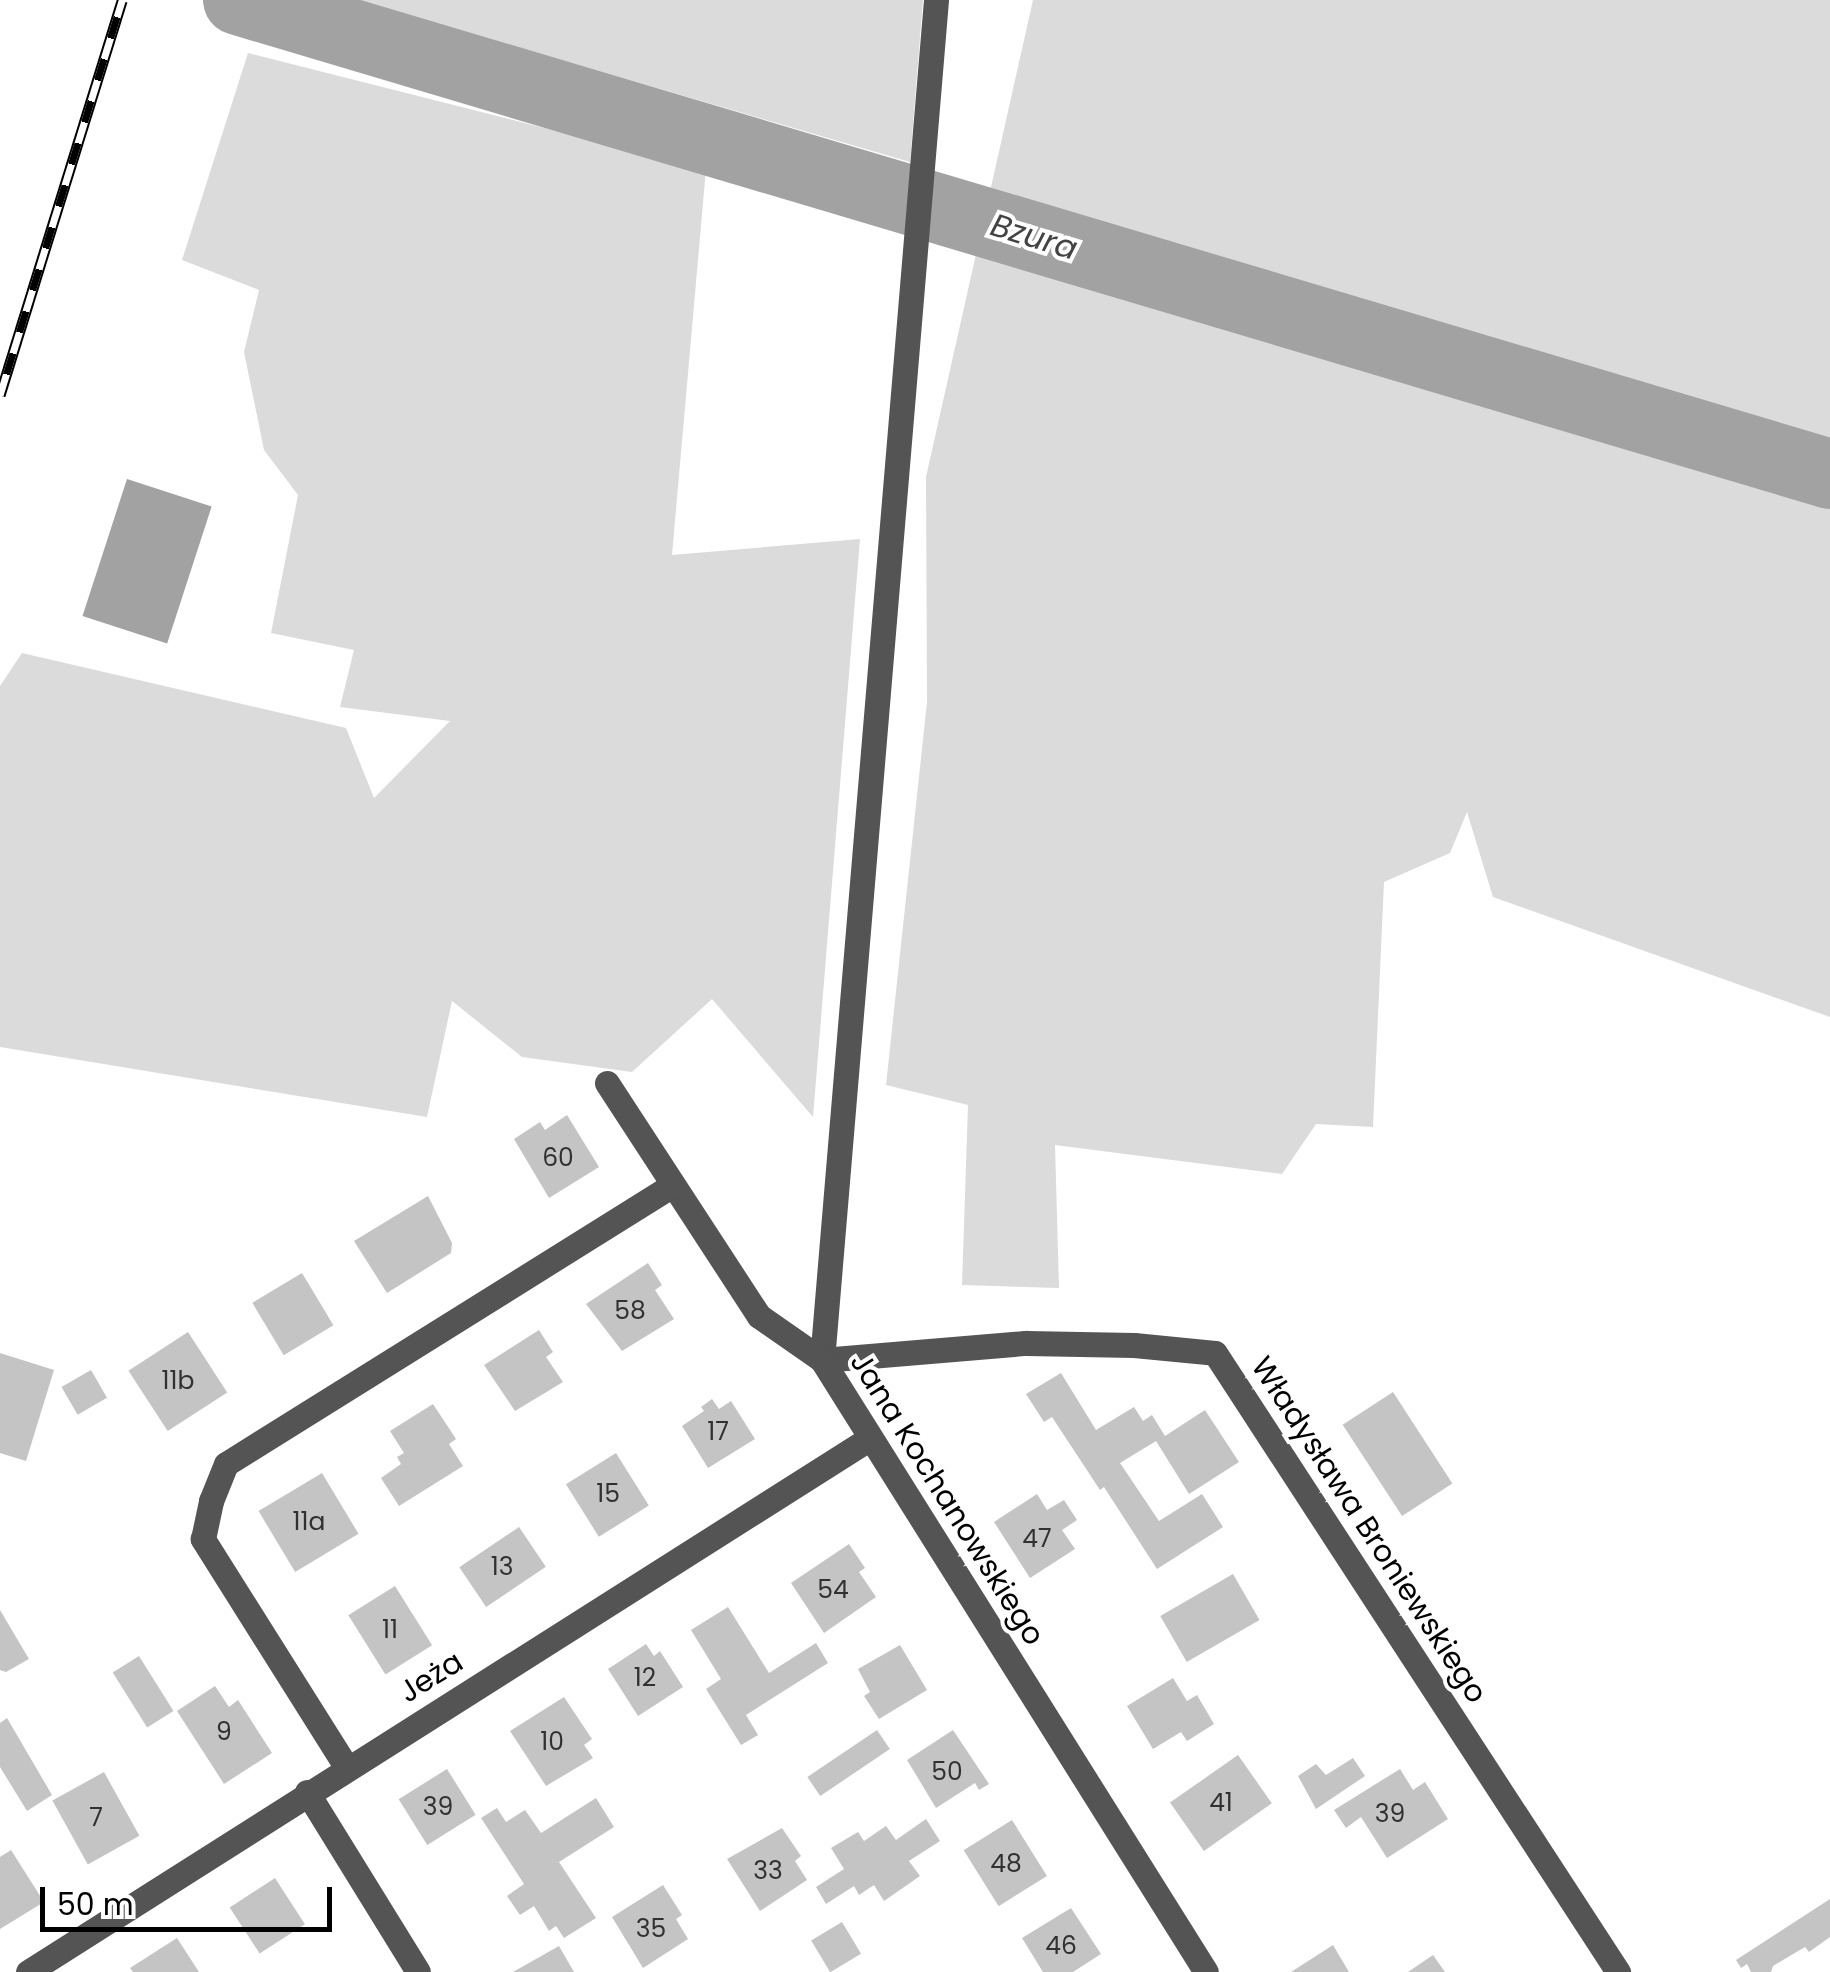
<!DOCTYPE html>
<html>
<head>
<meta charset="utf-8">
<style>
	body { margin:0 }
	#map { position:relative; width:1830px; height:1972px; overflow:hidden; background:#fff; font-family:Poppins,sans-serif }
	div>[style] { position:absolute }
	.green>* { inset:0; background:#dbdbdb }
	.water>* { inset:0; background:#a2a2a2; transform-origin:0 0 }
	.river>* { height:70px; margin:-35px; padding:0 35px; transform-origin:35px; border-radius:35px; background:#a2a2a2 }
	.building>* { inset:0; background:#c4c4c4; transform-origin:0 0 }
	.minor>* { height:25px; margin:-12.5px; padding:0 12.5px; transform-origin:12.5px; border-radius:12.5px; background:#545454 }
	.rail>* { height:11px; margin-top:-5.5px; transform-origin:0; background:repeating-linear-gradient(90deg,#fff 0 22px,#000 0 44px); box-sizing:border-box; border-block:2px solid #000 }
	span { translate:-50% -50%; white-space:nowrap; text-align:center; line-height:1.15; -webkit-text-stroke:8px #fff; paint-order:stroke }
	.number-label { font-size:25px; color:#313131 }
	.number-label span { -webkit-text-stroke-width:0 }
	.street-label { font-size:30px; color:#000 }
	.water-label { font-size:32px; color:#434343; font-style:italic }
	.scale { position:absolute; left:40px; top:1887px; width:292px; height:45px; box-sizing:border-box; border:5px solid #000; border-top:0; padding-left:12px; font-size:30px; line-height:35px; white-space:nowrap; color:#000; -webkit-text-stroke:8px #fff; paint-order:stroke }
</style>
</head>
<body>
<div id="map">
	<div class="green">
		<div style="clip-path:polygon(357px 0,923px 0,910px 162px)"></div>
		<div style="clip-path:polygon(1033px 0,1830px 0,1830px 1017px,1493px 897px,1467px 812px,1450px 853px,1384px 882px,1373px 1127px,1316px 1124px,1282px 1174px,1055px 1145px,1059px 1288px,962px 1285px,968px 1105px,886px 1085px,927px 702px,926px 477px)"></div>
		<div style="clip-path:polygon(248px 53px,706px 169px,672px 555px,860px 539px,813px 1117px,712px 999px,632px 1072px,522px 1057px,452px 1001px,427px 1117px,0 1047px,0 686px,22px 653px,346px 728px,374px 798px,450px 721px,340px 707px,354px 650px,271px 633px,298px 495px,264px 450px,244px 352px,259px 290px,182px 260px)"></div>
	</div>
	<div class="water">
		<div style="left:127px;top:479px;width:89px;height:144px;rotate:18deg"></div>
	</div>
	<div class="river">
		<div style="left:238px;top:0;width:1661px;rotate:16.58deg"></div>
	</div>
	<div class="building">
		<div style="clip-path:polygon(567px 1115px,599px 1167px,549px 1198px,514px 1139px,540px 1122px,545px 1130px)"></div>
		<div style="clip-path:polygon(428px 1196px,452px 1243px,451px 1253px,387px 1293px,354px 1241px)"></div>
		<div style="clip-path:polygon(648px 1263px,662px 1285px,655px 1290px,674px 1319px,622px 1351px,586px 1304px)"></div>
		<div style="left:302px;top:1273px;width:61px;height:58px;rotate:59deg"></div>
		<div style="clip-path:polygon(539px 1330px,553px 1352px,546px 1357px,563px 1382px,515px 1411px,484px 1365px)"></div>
		<div style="left:188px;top:1332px;width:72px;height:71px;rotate:57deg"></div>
		<div style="clip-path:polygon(0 1353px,54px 1370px,26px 1461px,0 1453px)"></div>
		<div style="left:91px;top:1370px;width:32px;height:34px;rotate:60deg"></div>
		<div style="clip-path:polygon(1061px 1373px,1096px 1430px,1134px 1407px,1143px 1421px,1152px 1415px,1165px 1436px,1205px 1410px,1239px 1462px,1189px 1494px,1156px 1441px,1120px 1463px,1159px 1521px,1202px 1494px,1223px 1527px,1157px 1569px,1104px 1487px,1100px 1490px,1052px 1417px,1044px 1422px,1026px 1394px)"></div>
		<div style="left:1393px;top:1392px;width:109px;height:60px;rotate:57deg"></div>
		<div style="clip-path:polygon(712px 1399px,719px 1409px,731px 1401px,755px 1439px,708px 1468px,682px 1426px,704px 1411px,701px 1407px)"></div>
		<div style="clip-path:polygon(433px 1404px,456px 1439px,449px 1444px,463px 1466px,399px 1506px,381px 1478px,401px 1464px,397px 1457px,404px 1453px,390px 1431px)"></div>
		<div style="left:616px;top:1453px;width:62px;height:59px;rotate:58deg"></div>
		<div style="left:322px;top:1473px;width:71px;height:74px;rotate:59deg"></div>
		<div style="clip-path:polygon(1037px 1494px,1047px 1510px,1064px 1500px,1077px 1520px,1062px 1530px,1075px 1549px,1030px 1578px,994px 1522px)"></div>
		<div style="left:519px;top:1527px;width:48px;height:72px;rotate:56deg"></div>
		<div style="clip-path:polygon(849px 1544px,865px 1568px,859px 1572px,876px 1597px,824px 1633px,791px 1583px)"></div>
		<div style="left:1233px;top:1574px;width:53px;height:84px;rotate:60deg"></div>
		<div style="left:395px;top:1586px;width:70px;height:55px;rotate:58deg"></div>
		<div style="clip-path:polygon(728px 1607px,769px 1673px,816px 1643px,828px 1663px,746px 1715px,758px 1735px,741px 1745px,706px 1689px,721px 1679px,691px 1630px)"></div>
		<div style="clip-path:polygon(0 1610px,29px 1659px,6px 1672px,0 1670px)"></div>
		<div style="clip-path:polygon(646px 1644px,654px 1656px,660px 1651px,683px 1687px,638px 1716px,608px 1669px)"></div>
		<div style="clip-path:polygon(900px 1645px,927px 1690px,879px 1719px,864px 1696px,870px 1692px,858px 1669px)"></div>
		<div style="left:139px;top:1656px;width:65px;height:31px;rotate:58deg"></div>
		<div style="clip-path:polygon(1173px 1678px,1187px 1701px,1197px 1695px,1214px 1724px,1187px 1741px,1181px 1732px,1153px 1749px,1127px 1706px)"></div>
		<div style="clip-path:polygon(215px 1686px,229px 1707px,238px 1700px,272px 1753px,224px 1784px,177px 1711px)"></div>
		<div style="clip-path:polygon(564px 1697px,592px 1739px,584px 1745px,593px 1758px,546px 1786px,510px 1731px)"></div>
		<div style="clip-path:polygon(7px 1718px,52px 1795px,27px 1811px,0 1767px,0 1723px)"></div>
		<div style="left:877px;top:1730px;width:23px;height:84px;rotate:56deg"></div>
		<div style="clip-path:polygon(953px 1730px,989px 1784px,979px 1790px,975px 1783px,936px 1808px,907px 1760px)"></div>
		<div style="left:1238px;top:1755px;width:59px;height:83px;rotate:55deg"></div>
		<div style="clip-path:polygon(1353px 1758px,1365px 1776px,1316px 1809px,1298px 1776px,1316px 1764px,1326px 1775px)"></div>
		<div style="left:447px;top:1769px;width:54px;height:57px;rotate:58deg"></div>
		<div style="clip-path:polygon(1400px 1769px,1413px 1790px,1425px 1782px,1448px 1819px,1387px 1858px,1361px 1817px,1346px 1828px,1334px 1810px)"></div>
		<div style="left:104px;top:1772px;width:73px;height:59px;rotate:61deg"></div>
		<div style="clip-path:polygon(596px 1798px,614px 1827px,559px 1862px,596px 1918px,564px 1938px,556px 1926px,549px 1931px,534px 1906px,520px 1915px,507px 1896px,524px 1884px,481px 1818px,497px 1808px,506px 1822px,525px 1810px,541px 1833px)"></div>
		<div style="clip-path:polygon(926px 1819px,940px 1841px,909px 1861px,920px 1876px,884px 1901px,874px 1885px,859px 1895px,854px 1886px,826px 1904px,816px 1887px,844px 1869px,831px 1848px,858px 1832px,864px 1841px,886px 1826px,896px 1840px)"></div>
		<div style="left:1012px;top:1820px;width:66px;height:57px;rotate:58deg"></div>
		<div style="clip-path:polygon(782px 1828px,801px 1856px,795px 1861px,807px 1880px,760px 1911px,727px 1859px)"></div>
		<div style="clip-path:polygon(11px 1850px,44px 1902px,0 1929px,0 1857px)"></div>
		<div style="left:275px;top:1878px;width:55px;height:54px;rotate:57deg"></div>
		<div style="clip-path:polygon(663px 1885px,682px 1915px,676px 1919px,688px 1939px,643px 1968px,612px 1917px)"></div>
		<div style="clip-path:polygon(1830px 1899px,1830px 1937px,1809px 1952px,1805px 1947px,1773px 1966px,1771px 1972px,1751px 1972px,1747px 1964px,1741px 1968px,1736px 1960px)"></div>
		<div style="clip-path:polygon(1071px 1908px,1101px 1954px,1073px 1972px,1043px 1972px,1022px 1938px)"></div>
		<div style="left:842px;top:1922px;width:37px;height:36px;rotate:59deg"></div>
		<div style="clip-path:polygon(177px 1938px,199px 1972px,133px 1972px,130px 1968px)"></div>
		<div style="clip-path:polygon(1333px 1945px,1349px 1972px,1291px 1972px)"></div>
		<div style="clip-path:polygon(559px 1946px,574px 1972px,513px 1972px)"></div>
		<div style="clip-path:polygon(1433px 1955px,1445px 1972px,1408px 1972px)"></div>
	</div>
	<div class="minor">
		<div style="left:936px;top:0;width:1365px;rotate:94.79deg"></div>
		<div style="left:822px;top:1360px;width:205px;rotate:-4.8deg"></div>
		<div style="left:1026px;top:1343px;width:108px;rotate:1.1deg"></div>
		<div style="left:1134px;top:1345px;width:81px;rotate:5.6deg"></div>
		<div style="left:1215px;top:1353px;width:739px;rotate:56.93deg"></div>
		<div style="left:607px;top:1083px;width:278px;rotate:56.9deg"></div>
		<div style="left:759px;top:1316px;width:77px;rotate:34.9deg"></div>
		<div style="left:822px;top:1360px;width:722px;rotate:57.89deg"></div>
		<div style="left:347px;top:1768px;width:271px;rotate:-122.2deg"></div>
		<div style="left:203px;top:1539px;width:39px;rotate:-78deg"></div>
		<div style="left:211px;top:1501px;width:40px;rotate:-68deg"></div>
		<div style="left:226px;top:1464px;width:525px;rotate:-31.99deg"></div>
		<div style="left:307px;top:1792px;width:211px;rotate:58.3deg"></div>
		<div style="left:28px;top:1972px;width:997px;rotate:-32.38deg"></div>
	</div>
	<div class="rail">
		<div style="left:0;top:395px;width:413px;rotate:-72.8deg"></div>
	</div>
	<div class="number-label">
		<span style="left:558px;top:1158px">60</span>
		<span style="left:630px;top:1311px">58</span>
		<span style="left:178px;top:1381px">11b</span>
		<span style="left:718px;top:1432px">17</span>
		<span style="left:608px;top:1494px">15</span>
		<span style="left:309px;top:1522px">11a</span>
		<span style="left:1037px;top:1539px">47</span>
		<span style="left:502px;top:1567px">13</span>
		<span style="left:833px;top:1590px">54</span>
		<span style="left:390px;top:1630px">11</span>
		<span style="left:645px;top:1678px">12</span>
		<span style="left:224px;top:1732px">9</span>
		<span style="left:552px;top:1742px">10</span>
		<span style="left:947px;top:1772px">50</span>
		<span style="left:1221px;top:1803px">41</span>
		<span style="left:438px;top:1807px">39</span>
		<span style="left:1390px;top:1814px">39</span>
		<span style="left:96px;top:1818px">7</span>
		<span style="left:1006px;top:1864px">48</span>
		<span style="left:768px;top:1871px">33</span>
		<span style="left:651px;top:1929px">35</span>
		<span style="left:1061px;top:1946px">46</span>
	</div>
	<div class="street-label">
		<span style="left:947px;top:1499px;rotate:58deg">Jana Kochanowskiego</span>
		<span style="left:1369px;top:1530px;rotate:57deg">Władysława Broniewskiego</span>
		<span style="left:431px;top:1677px;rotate:-32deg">Jeża</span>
	</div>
	<div class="water-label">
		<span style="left:1034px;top:237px;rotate:17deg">Bzura</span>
	</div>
	<div class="scale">50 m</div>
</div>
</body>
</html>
